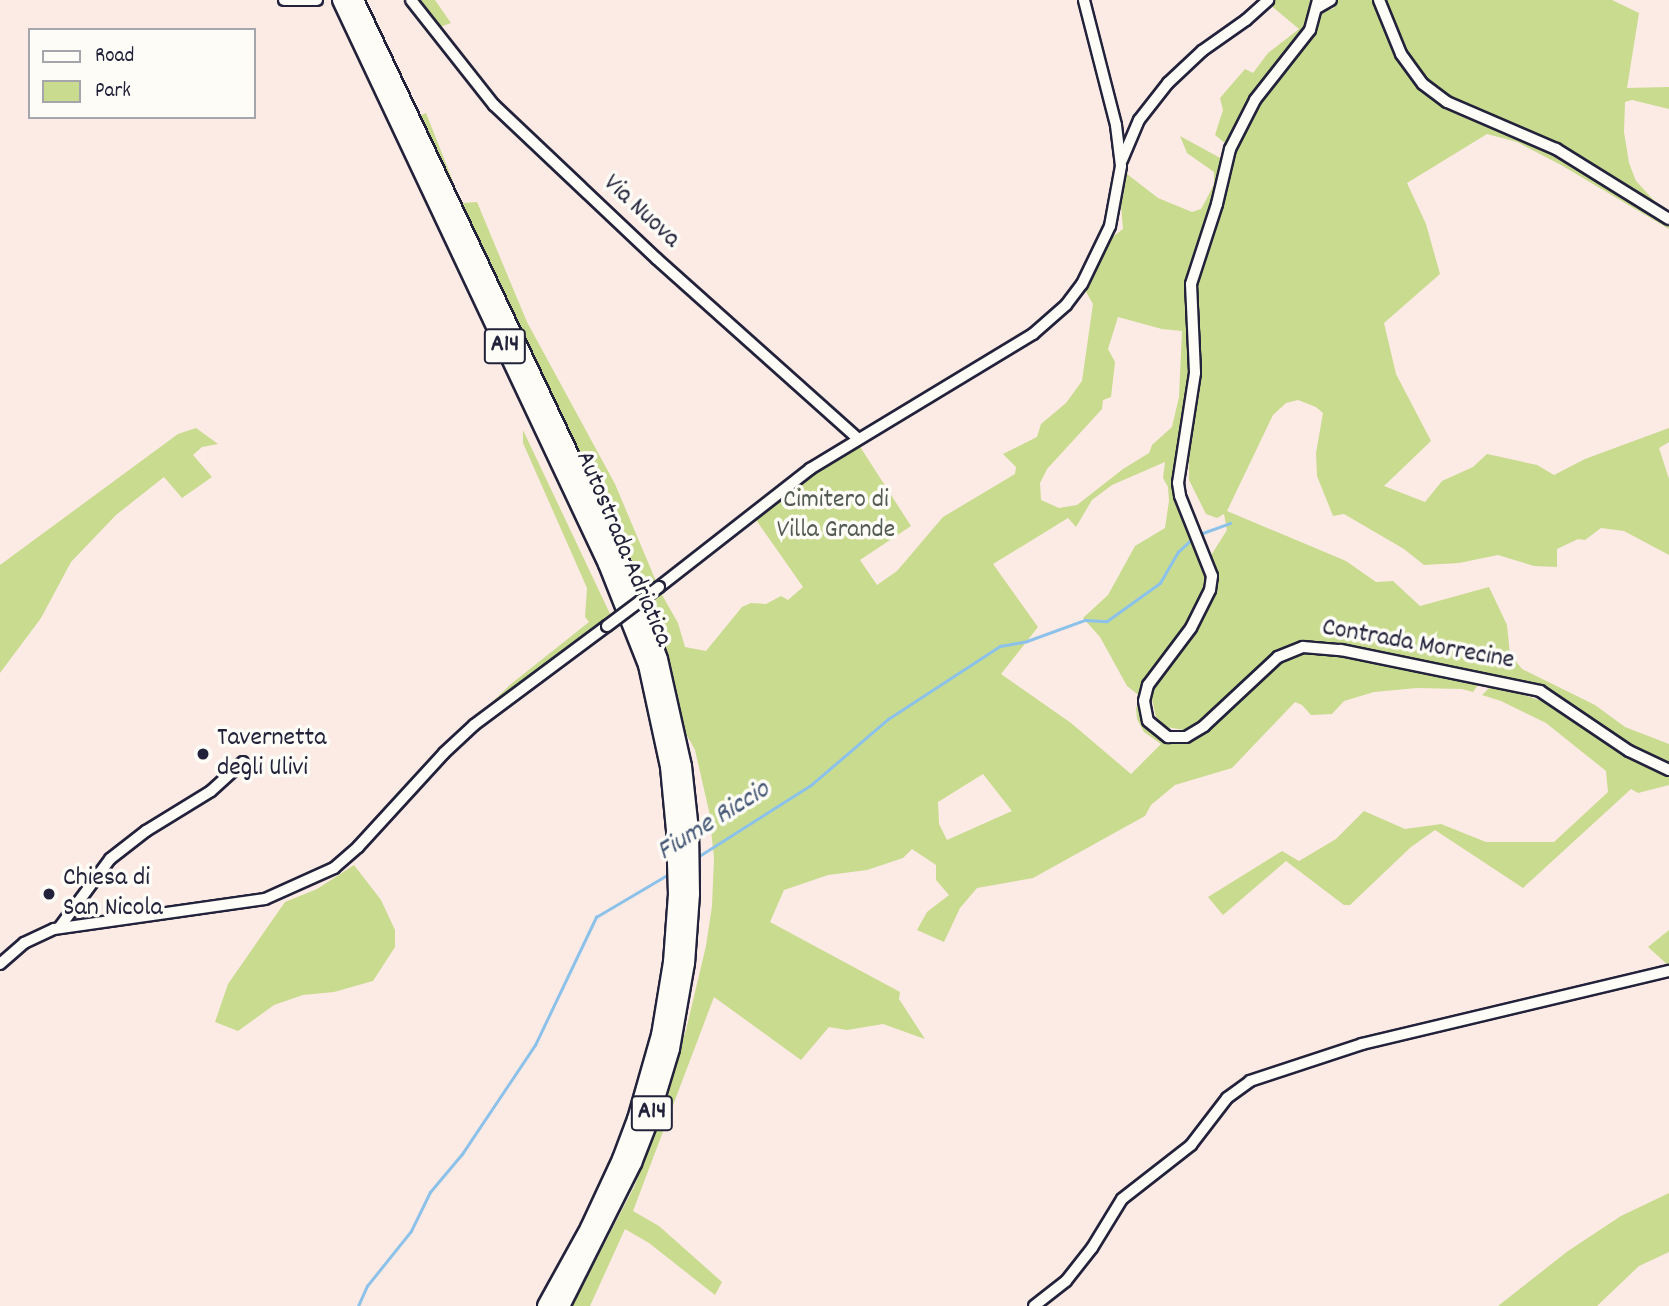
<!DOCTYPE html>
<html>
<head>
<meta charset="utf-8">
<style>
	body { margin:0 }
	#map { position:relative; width:1669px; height:1306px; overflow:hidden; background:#fceae4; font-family:Dekko,sans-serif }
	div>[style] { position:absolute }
	.green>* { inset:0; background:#c9db8f }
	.stream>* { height:2.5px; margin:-1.25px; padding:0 1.25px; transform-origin:1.25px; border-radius:1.25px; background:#8cc2ea }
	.roads { filter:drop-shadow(2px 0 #22223b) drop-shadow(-2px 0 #22223b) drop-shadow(0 2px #22223b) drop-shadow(0 -2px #22223b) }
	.minor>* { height:10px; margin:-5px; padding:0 5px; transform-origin:5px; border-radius:5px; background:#fdfcf7 }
	.highway>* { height:16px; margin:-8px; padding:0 8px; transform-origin:8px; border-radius:8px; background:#fdfcf7 }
	.bridges { filter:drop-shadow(2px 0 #22223b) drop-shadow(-2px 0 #22223b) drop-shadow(0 2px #22223b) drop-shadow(0 -2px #22223b) }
	.minor-bridge>* { height:10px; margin:-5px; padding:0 5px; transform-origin:5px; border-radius:5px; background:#fdfcf7 }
	.dots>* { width:19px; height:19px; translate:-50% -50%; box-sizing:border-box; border:4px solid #fdfcf7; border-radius:50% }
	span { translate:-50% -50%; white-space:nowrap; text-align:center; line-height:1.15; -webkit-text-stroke:7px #fdfcf7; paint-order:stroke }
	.shield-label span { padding:2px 5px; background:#fdfcf7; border:2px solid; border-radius:5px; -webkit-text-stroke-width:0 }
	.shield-label { font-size:24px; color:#22223b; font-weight:700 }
	.street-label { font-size:26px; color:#22223b }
	.park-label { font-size:26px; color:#545a54 }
	.poi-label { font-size:26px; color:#22223b }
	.left { translate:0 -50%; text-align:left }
	.water-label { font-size:28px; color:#475a78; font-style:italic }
	.legend { position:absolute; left:28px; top:28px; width:228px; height:91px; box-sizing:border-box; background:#fdfcf7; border:2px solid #a5a5ac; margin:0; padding:9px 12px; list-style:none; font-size:21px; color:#22223b }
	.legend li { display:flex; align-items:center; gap:14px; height:35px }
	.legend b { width:35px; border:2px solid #a5a5ac }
</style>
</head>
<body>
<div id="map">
	<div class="green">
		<div style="clip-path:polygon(418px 0,435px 0,451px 23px,437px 28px)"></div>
		<div style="clip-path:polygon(1273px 0,1310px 0,1309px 12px,1333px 9px,1338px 0,1612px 0,1639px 13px,1627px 88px,1669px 87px,1669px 109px,1632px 100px,1625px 102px,1624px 132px,1629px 163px,1636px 181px,1660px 207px,1669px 211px,1669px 229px,1561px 165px,1517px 142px,1487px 134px,1407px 183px,1426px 224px,1440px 274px,1384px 323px,1396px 374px,1431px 441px,1384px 486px,1425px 502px,1442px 481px,1473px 467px,1487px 454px,1537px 465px,1554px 475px,1585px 459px,1669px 428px,1669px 442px,1659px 448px,1669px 479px,1669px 555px,1624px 531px,1601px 528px,1585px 540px,1578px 539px,1557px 549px,1557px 567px,1534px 566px,1498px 555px,1459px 563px,1424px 565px,1404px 549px,1344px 514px,1333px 516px,1317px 476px,1316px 453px,1323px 413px,1316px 407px,1298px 400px,1286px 403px,1273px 415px,1227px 511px,1346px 561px,1376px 582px,1393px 581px,1420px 606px,1489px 587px,1507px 625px,1510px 654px,1522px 669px,1595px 705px,1625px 727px,1669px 744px,1669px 766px,1641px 753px,1537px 685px,1337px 645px,1310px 642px,1284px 647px,1210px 714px,1184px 730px,1166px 727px,1156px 717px,1151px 695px,1153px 685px,1210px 597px,1210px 557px,1227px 530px,1224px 514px,1217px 518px,1206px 514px,1189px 480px,1189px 460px,1199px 366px,1195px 295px,1236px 152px,1215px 135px,1223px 110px,1220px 98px,1245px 69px,1253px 73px,1268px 53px,1299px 29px,1269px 4px)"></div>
		<div style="clip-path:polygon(evenodd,426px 113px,458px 194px,463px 203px,477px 202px,527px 322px,615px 484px,661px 593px,678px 623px,685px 647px,706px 651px,742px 607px,751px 603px,766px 604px,781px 596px,788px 600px,803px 587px,754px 517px,814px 469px,857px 442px,911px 526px,860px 560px,877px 585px,897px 571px,943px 517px,1015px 474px,1016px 467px,1003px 454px,1037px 437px,1041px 424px,1066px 403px,1082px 381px,1093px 304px,1085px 290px,1110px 239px,1123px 229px,1121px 205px,1127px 174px,1158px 198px,1192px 212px,1201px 209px,1206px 200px,1214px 184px,1214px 172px,1187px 153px,1180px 136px,1222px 159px,1210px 210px,1188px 277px,1191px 372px,1188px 402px,1172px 476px,1178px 505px,1208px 576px,1206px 588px,1184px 632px,1146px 685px,1147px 725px,1188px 741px,1213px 724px,1233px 702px,1285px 658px,1319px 648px,1480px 682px,1473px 692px,1462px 689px,1417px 688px,1374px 692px,1344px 701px,1332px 714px,1311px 715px,1302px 705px,1295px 702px,1232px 768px,1175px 785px,1151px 805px,1145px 816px,1033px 878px,977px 888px,960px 908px,944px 942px,917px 930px,927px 912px,949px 895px,936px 880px,936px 865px,912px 849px,903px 858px,867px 870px,828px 875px,784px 890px,770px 922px,900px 992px,899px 999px,925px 1039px,883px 1024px,847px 1030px,829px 1027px,801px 1060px,714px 997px,633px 1211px,659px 1226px,722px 1282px,715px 1295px,649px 1243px,625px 1229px,590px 1306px,572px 1306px,635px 1185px,686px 1030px,706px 946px,712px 906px,714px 858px,709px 811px,695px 750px,684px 730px,675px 696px,665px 647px,633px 563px,419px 116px,426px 113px,1118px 317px,1162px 329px,1182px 331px,1179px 397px,1172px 427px,1152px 445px,1149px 453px,1123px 469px,1077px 505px,1059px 508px,1041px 500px,1040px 483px,1047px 469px,1102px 409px,1103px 400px,1111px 397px,1115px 362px,1108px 349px,1118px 317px,426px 113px,1165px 462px,1163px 478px,1168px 487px,1169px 501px,1165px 528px,1135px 546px,1108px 595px,1083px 618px,1100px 637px,1127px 686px,1141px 697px,1136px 708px,1137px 719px,1144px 732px,1161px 744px,1131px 774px,1071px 723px,1001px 674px,1038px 627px,993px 564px,1068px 518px,1076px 527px,1092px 500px,1112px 485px,1165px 462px,426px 113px,983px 774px,1012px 811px,947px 840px,939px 824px,938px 802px,983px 774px)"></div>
		<div style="clip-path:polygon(196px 428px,218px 444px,202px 447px,193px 455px,212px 477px,182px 498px,164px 477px,116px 515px,71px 562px,41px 618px,0 673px,0 565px,178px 434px)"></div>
		<div style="clip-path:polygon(523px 430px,611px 616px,490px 708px,492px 702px,511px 684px,589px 622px,585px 617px,587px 588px,523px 443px)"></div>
		<div style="clip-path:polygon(1492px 685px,1552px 704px,1626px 755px,1669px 775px,1669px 785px,1638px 793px,1631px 789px,1523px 888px,1435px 830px,1411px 847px,1350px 905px,1344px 905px,1286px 861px,1223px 915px,1208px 897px,1282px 851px,1299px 861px,1336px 839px,1364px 811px,1405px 829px,1441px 824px,1486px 842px,1554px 842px,1608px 792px,1606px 771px,1546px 723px,1501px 701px,1482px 695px)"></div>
		<div style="clip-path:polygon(354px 865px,381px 900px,395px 930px,395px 947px,373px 981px,334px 992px,303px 995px,274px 1005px,238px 1031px,215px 1022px,228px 984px,285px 902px,317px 889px)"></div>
		<div style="clip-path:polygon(1669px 930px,1669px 966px,1648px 947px)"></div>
		<div style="clip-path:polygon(1669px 1193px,1669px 1252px,1639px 1266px,1597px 1306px,1498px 1306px,1568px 1251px,1621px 1216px)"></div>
	</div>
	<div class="stream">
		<div style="left:1200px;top:534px;width:32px;rotate:-20deg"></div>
		<div style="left:696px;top:858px;width:136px;rotate:-32.4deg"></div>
		<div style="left:811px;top:785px;width:101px;rotate:-40.6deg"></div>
		<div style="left:888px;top:719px;width:134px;rotate:-33.1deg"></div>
		<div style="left:1000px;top:646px;width:27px;rotate:-10deg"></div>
		<div style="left:1027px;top:641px;width:62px;rotate:-19.9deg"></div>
		<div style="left:1085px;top:620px;width:22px;rotate:3deg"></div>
		<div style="left:1107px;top:621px;width:65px;rotate:-35.6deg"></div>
		<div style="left:1160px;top:583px;width:36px;rotate:-60deg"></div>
		<div style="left:1178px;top:552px;width:22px;rotate:-43deg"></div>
		<div style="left:358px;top:1306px;width:22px;rotate:-66deg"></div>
		<div style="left:367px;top:1286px;width:70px;rotate:-51.3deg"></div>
		<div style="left:411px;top:1231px;width:43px;rotate:-64deg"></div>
		<div style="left:430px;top:1192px;width:50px;rotate:-49.9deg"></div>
		<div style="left:462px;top:1154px;width:131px;rotate:-56.2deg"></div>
		<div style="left:535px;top:1045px;width:142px;rotate:-64.5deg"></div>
		<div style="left:596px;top:917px;width:85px;rotate:-30.5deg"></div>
	</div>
	<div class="roads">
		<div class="minor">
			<div style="left:284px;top:0;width:33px"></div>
			<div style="left:411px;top:0;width:134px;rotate:51.7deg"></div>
			<div style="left:494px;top:105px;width:224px;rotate:43.4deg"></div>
			<div style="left:657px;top:259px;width:270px;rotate:41.8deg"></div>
			<div style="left:1318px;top:0;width:31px;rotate:105deg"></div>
			<div style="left:1310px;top:30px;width:89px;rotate:128.2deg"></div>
			<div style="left:1255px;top:100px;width:55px;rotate:117deg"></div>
			<div style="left:1230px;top:149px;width:57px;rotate:103.3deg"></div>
			<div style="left:1217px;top:204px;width:84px;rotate:108deg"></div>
			<div style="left:1191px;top:284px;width:89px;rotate:87.4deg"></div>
			<div style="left:1195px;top:373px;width:111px;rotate:98.8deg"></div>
			<div style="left:1178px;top:483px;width:13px;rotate:81deg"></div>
			<div style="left:1180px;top:496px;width:86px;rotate:68.2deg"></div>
			<div style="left:1212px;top:576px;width:14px;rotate:98deg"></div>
			<div style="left:1210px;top:590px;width:42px;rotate:116.6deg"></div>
			<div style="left:1191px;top:628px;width:71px;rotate:127deg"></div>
			<div style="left:1148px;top:685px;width:16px;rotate:104deg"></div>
			<div style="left:1144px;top:701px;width:20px;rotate:79deg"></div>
			<div style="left:1148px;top:721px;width:26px;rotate:39deg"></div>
			<div style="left:1168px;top:737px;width:18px"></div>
			<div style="left:1186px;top:737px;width:21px;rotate:-31deg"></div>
			<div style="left:1204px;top:726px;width:101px;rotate:-43deg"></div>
			<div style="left:1278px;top:657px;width:27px;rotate:-22deg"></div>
			<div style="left:1303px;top:647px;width:38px;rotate:5deg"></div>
			<div style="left:1341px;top:650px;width:203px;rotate:11.6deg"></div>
			<div style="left:1540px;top:691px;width:107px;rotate:34deg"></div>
			<div style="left:1629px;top:751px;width:44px;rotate:25.4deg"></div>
			<div style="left:1379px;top:0;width:58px;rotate:67.8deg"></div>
			<div style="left:1401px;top:54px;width:37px;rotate:54deg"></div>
			<div style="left:1423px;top:84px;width:30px;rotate:37deg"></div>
			<div style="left:1447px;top:102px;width:119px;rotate:23.3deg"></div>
			<div style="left:1556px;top:149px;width:133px;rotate:31.8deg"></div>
			<div style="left:1317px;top:8px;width:16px;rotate:-30deg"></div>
			<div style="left:1122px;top:160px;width:43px;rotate:-67deg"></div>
			<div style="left:1139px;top:120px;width:47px;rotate:-51.9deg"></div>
			<div style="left:1168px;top:83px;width:47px;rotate:-43.3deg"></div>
			<div style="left:1202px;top:51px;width:54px;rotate:-35.2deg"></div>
			<div style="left:1246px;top:20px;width:30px;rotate:-42deg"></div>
			<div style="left:659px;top:587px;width:192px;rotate:-38deg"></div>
			<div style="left:810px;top:469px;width:261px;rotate:-31.2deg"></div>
			<div style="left:1033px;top:334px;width:44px;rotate:-41.3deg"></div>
			<div style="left:1066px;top:305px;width:26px;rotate:-53deg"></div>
			<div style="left:1082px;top:284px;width:64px;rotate:-64.2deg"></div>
			<div style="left:1110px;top:226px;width:61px;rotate:-79.6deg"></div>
			<div style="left:1121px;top:166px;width:41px;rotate:-97deg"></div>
			<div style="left:1116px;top:125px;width:129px;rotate:-104.4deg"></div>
			<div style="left:59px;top:928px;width:86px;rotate:-53.5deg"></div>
			<div style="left:110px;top:859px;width:46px;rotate:-37.9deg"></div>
			<div style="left:146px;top:831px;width:76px;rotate:-31.6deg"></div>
			<div style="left:211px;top:791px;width:43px;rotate:-42.2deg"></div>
			<div style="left:0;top:964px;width:32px;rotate:-41deg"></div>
			<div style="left:24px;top:943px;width:33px;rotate:-25deg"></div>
			<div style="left:54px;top:929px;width:213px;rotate:-8.1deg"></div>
			<div style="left:265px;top:899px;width:76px;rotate:-24.2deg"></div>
			<div style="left:334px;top:868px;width:32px;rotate:-41deg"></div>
			<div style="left:358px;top:847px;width:127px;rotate:-47.5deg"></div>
			<div style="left:444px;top:753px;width:41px;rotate:-43deg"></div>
			<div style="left:474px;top:725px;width:166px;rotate:-36.7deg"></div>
			<div style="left:1034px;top:1306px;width:41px;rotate:-38deg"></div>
			<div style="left:1066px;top:1281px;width:42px;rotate:-51.8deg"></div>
			<div style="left:1092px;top:1248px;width:57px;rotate:-58.5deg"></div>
			<div style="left:1122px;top:1199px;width:88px;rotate:-38deg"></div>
			<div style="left:1191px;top:1145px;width:59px;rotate:-52.5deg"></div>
			<div style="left:1227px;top:1098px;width:29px;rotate:-36deg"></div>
			<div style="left:1250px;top:1081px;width:118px;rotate:-18.3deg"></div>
			<div style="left:1362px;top:1044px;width:316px;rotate:-13.4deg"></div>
		</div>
		<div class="highway">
			<div style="left:341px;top:0;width:624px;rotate:64.75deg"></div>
			<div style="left:607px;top:564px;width:109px;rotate:68.4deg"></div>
			<div style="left:647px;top:665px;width:104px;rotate:77.8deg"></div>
			<div style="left:669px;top:767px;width:64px;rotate:84.6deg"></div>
			<div style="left:675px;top:831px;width:63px;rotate:88.2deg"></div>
			<div style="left:677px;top:894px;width:68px;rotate:94.2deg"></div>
			<div style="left:672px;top:962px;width:74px;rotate:99.3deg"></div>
			<div style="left:660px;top:1035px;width:87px;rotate:105.9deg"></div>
			<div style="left:636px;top:1119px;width:43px;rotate:110.6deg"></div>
			<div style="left:621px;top:1159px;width:76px;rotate:114.9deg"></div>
			<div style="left:589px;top:1228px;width:89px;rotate:118.9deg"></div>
			<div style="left:355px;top:0;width:653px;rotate:64.69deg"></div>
			<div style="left:634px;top:590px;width:73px;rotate:70.1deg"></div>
			<div style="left:659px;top:659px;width:110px;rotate:77.4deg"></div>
			<div style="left:683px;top:766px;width:64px;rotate:83.8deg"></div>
			<div style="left:690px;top:830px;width:64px;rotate:89.1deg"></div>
			<div style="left:691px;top:894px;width:69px;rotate:94.1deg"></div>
			<div style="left:686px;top:963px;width:87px;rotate:99.9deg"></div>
			<div style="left:671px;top:1049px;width:76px;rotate:106.8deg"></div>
			<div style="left:649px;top:1122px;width:44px;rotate:111.3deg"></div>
			<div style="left:633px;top:1163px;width:160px;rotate:116.7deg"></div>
		</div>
	</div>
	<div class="bridges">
		<div class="minor-bridge">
			<div style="left:607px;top:626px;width:65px;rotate:-36.9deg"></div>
		</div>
	</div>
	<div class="dots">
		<div style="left:203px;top:754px;background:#22223b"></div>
		<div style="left:49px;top:894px;background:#22223b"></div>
	</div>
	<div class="shield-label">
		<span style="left:505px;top:346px">A14</span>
		<span style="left:652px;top:1113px">A14</span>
	</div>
	<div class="street-label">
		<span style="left:641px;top:212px;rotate:43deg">Via Nuova</span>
		<span style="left:623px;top:549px;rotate:67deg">Autostrada Adriatica</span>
		<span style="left:1418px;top:645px;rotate:10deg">Contrada Morrecine</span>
	</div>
	<div class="park-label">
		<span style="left:836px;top:516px">Cimitero di<br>Villa Grande</span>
	</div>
	<div class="poi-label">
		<span class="left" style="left:217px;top:754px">Tavernetta<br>degli Ulivi</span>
		<span class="left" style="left:63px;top:894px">Chiesa di<br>San Nicola</span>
	</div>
	<div class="water-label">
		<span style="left:714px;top:822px;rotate:-32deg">Fiume Riccio</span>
	</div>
	<ul class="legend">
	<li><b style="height:9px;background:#fdfcf7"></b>Road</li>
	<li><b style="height:19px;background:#c9db8f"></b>Park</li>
	</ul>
</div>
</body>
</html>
